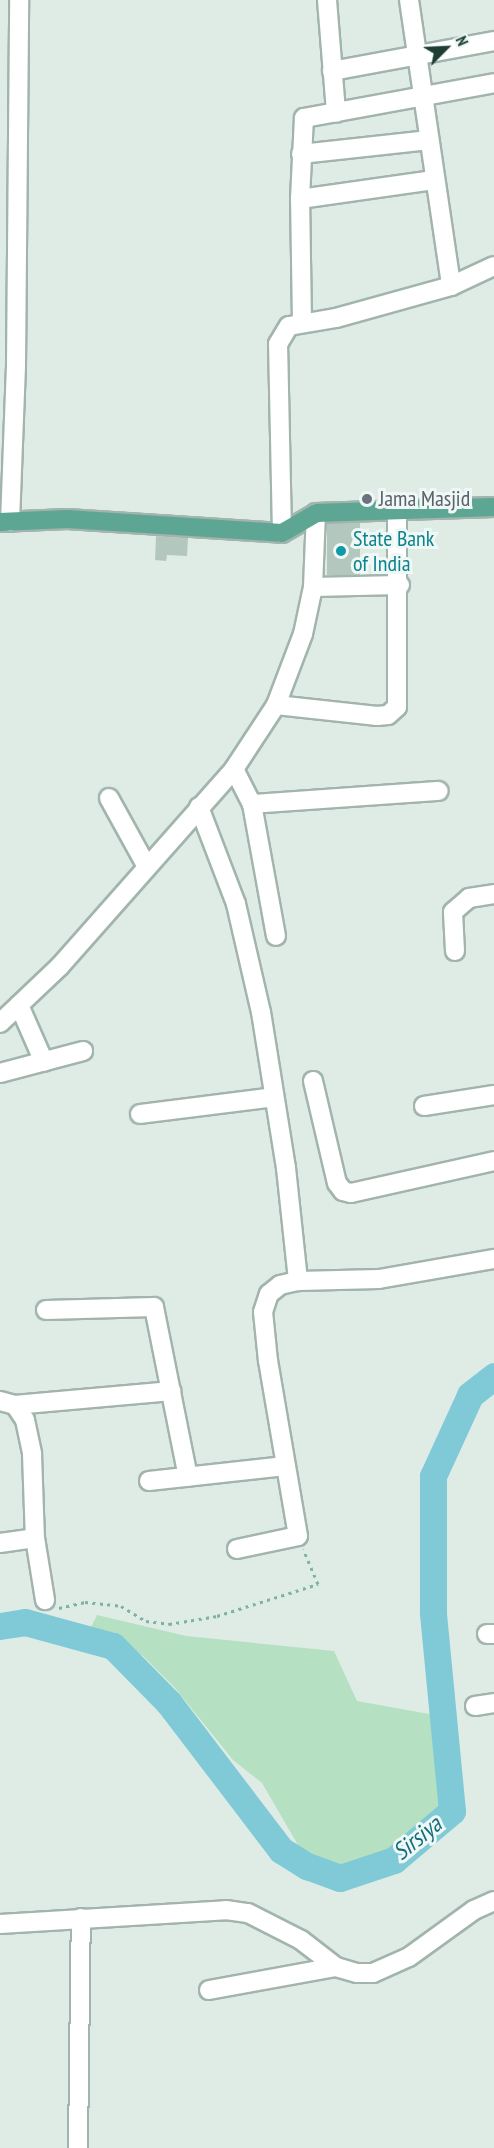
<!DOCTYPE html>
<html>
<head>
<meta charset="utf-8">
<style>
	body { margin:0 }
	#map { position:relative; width:494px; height:2148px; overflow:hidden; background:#dfece6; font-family:"PT Sans Narrow",sans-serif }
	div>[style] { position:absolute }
	.green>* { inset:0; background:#b5e0c1 }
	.river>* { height:27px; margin:-13.5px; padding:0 13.5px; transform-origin:13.5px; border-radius:13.5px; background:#80cad7 }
	.building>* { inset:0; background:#b4c7bf; transform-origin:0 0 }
	.path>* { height:3px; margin-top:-1.5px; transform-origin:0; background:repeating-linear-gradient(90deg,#7cb3a2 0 3px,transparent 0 7.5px) }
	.roads { filter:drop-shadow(2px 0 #a1b4ad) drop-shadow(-2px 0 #a1b4ad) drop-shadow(0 2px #a1b4ad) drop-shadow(0 -2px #a1b4ad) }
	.minor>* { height:18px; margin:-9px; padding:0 9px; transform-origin:9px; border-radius:9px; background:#fff }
	.major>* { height:18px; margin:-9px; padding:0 9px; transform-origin:9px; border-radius:9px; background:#5ea694 }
	.dots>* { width:16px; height:16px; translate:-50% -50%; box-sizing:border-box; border:3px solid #eff8f4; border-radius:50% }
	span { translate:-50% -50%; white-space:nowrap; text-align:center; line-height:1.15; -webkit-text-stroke:6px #eff8f4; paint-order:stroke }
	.worship-label { font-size:22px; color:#5b616d }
	.left { translate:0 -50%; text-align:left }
	.culture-label { font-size:22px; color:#0d838f }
	.water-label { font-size:24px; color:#126d7f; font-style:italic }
	.north { position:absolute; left:416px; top:18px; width:60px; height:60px; -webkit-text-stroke:4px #eff8f4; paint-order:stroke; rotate:66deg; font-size:16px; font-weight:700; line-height:24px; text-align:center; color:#1e3e35 }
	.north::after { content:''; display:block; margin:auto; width:21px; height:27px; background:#1e3e35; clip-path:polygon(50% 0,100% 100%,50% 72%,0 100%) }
</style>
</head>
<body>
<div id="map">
	<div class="green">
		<div style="clip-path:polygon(97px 1615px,186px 1636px,334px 1651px,357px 1701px,440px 1716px,452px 1748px,452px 1813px,434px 1841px,382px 1866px,334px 1867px,305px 1857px,262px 1783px,233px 1760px,175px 1688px,143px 1656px,90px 1629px)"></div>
	</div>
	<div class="river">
		<div style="left:0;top:1626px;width:25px;rotate:-9deg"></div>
		<div style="left:25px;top:1622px;width:91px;rotate:15.3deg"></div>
		<div style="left:113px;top:1646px;width:80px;rotate:45.5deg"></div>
		<div style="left:169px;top:1703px;width:185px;rotate:52.7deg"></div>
		<div style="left:281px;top:1850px;width:31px;rotate:32deg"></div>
		<div style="left:307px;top:1866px;width:35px;rotate:20deg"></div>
		<div style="left:340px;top:1878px;width:57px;rotate:-18.4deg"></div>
		<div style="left:394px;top:1860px;width:76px;rotate:-40.2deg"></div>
		<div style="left:452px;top:1811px;width:200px;rotate:-95.5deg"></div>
		<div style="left:433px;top:1612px;width:136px;rotate:-90deg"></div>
		<div style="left:433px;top:1476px;width:89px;rotate:-65.4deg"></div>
		<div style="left:470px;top:1395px;width:31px;rotate:-38deg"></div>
	</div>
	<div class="building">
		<div style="left:360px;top:523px;width:52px;height:33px;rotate:90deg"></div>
		<div style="clip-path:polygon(156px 536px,188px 538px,187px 556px,167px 555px,166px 561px,155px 560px)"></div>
	</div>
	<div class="path">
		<div style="left:59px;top:1608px;width:27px;rotate:-13deg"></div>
		<div style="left:85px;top:1602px;width:36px;rotate:6deg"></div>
		<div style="left:121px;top:1606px;width:29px;rotate:31deg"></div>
		<div style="left:146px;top:1621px;width:23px;rotate:7deg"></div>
		<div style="left:169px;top:1624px;width:49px;rotate:-9.5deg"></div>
		<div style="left:217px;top:1616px;width:106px;rotate:-17.6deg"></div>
		<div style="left:318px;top:1584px;width:38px;rotate:-113deg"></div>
	</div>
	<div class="roads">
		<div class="minor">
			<div style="left:327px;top:0;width:113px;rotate:85.4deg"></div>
			<div style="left:409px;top:0;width:289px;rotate:81.6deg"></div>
			<div style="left:332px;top:71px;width:165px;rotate:-10.5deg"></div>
			<div style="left:301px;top:154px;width:129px;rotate:-6.2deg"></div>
			<div style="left:300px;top:199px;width:135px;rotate:-8.1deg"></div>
			<div style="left:302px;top:322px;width:123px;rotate:-90.9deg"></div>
			<div style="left:300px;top:199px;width:81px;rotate:-87.2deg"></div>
			<div style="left:304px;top:118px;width:193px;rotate:-10.4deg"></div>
			<div style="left:10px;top:522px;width:156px;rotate:-87.8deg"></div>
			<div style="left:16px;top:366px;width:366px;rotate:-89.5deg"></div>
			<div style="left:282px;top:533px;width:189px;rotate:-91.2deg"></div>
			<div style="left:278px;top:344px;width:21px;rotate:-59deg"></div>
			<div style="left:289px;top:326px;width:48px;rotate:-9.7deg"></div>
			<div style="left:336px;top:318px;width:119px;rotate:-15.5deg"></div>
			<div style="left:451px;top:286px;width:47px;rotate:-24.9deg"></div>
			<div style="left:313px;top:587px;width:87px;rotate:-1.3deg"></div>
			<div style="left:276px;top:705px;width:102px;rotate:6.2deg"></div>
			<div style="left:377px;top:716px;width:11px;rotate:-5deg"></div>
			<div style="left:388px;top:715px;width:12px;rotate:-42deg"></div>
			<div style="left:397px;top:707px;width:196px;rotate:-90deg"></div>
			<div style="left:234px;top:769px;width:39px;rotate:63deg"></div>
			<div style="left:252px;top:804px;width:134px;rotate:79.7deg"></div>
			<div style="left:109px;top:798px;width:77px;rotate:61.1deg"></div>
			<div style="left:252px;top:804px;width:187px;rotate:-4deg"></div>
			<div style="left:199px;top:807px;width:104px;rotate:69.1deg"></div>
			<div style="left:236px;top:904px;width:111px;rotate:77deg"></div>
			<div style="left:261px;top:1012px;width:158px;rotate:80.9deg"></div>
			<div style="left:286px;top:1168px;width:114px;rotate:83.9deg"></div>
			<div style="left:455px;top:951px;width:39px;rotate:-93deg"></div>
			<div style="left:453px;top:912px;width:21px;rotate:-41deg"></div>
			<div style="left:469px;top:898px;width:25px;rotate:-9deg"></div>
			<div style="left:19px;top:1005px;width:62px;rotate:66.3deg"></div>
			<div style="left:0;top:1023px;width:83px;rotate:-43.5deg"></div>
			<div style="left:60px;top:966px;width:263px;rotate:-48.5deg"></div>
			<div style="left:234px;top:769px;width:77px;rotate:-56.7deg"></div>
			<div style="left:276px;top:705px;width:76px;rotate:-69.2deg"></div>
			<div style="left:303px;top:634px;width:48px;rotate:-78deg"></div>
			<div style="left:313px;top:587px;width:74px;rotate:-87.7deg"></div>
			<div style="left:0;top:1073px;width:86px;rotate:-14.8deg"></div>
			<div style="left:313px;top:1081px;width:105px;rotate:76.8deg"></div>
			<div style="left:337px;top:1183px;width:10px;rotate:53deg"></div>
			<div style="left:343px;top:1191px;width:8px;rotate:14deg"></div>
			<div style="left:351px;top:1193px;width:147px;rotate:-12.6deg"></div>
			<div style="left:424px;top:1106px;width:71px;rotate:-8.9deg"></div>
			<div style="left:140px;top:1114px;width:135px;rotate:-7.2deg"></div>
			<div style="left:46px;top:1310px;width:108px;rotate:-1.6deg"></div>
			<div style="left:154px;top:1307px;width:173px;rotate:78.7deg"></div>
			<div style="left:0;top:1401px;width:16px;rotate:15deg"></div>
			<div style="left:15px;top:1405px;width:18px;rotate:56deg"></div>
			<div style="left:25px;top:1420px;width:35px;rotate:78deg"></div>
			<div style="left:32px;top:1454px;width:84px;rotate:88deg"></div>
			<div style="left:15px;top:1405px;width:157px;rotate:-5.1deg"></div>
			<div style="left:149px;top:1481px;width:137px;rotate:-6.3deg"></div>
			<div style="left:0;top:1543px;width:35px;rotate:-8deg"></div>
			<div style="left:35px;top:1538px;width:63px;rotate:80.8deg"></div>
			<div style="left:237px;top:1549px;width:62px;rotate:-12deg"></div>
			<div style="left:298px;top:1536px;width:178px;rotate:-99.7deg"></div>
			<div style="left:268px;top:1361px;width:49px;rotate:-95.8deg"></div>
			<div style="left:263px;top:1312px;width:19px;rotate:-72deg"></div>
			<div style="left:269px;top:1294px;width:14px;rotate:-39deg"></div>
			<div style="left:280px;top:1285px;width:18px;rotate:-13deg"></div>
			<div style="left:298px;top:1281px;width:81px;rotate:-1.4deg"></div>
			<div style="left:379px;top:1279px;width:117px;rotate:-9.9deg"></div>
			<div style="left:487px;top:1634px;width:7px"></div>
			<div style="left:475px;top:1706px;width:19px;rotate:-9deg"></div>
			<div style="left:0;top:1924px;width:226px;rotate:-3.5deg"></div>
			<div style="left:226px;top:1910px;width:22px;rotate:8deg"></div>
			<div style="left:248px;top:1913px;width:59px;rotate:27deg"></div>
			<div style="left:301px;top:1940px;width:44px;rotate:37.6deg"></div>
			<div style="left:336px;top:1967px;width:22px;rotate:16deg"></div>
			<div style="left:357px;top:1973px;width:16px"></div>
			<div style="left:373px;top:1973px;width:39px;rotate:-24deg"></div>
			<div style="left:409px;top:1957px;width:80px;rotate:-35.9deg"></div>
			<div style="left:474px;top:1910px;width:22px;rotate:-24deg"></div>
			<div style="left:209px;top:1990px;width:129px;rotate:-10.3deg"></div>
			<div style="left:78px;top:2148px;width:230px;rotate:-89.3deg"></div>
		</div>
		<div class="major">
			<div style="left:0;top:522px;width:67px;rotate:-2.6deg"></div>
			<div style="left:67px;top:519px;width:215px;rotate:3.7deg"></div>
			<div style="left:282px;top:533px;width:39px;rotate:-30deg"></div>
			<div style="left:316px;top:513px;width:178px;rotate:-1.9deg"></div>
		</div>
	</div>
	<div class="dots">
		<div style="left:367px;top:499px;background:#6b7280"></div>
		<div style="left:341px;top:551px;background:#0f9aa8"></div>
	</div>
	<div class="worship-label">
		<span class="left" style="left:379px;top:499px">Jama Masjid</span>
	</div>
	<div class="culture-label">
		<span class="left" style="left:353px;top:551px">State Bank<br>of India</span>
	</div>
	<div class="water-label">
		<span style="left:417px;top:1838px;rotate:-39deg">Sirsiya</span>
	</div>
	<div class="north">N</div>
</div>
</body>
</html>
